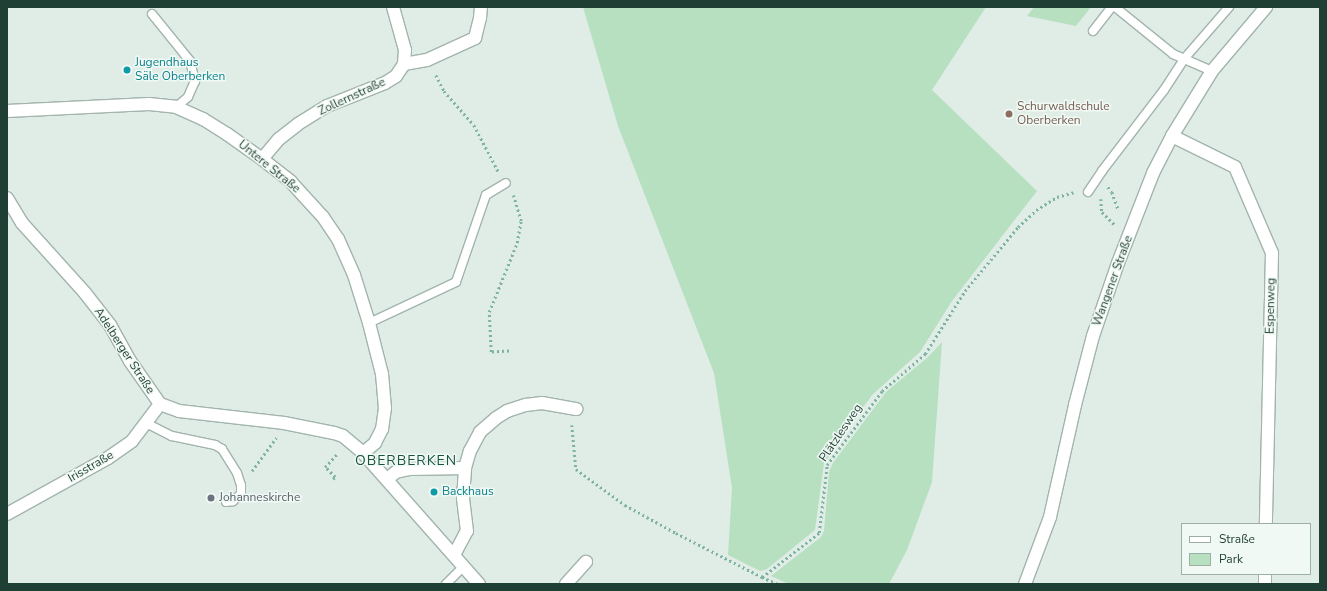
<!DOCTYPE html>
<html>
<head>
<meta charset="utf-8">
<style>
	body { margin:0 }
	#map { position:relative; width:1327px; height:591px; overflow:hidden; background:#e0ece6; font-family:"Nunito Sans",sans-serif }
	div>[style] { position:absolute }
	.green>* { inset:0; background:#b6e0c0 }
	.path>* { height:2.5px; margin-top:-1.25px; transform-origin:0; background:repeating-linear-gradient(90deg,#7db3a0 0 2px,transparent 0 5px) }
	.roads { filter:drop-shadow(1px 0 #a2b4ad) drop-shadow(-1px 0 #a2b4ad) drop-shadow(0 1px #a2b4ad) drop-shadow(0 -1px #a2b4ad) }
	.lane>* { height:8px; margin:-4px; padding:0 4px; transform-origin:4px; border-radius:4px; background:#fff }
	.street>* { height:12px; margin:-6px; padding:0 6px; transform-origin:6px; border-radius:6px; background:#fff }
	.secondary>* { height:12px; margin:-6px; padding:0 6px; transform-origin:6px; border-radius:6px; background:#fff }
	.dots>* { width:11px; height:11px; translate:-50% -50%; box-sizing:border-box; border:2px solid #f1f9f4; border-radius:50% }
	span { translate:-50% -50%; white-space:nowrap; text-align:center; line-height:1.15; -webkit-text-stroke:3px #f1f9f4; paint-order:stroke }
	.culture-label { font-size:12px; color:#0d838f }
	.left { translate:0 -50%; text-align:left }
	.street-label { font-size:12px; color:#1f3e34 }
	.education-label { font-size:12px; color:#785e54 }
	.worship-label { font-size:12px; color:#5b616d }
	.quarter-label { font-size:14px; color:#195342; letter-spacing:1px }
	.frame { position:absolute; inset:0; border:8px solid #1f3e34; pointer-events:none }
	.legend { position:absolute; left:1181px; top:523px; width:130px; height:52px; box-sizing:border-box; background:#f1f9f4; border:1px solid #9daea7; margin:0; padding:5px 7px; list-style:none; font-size:12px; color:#1f3e34 }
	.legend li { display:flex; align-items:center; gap:8px; height:20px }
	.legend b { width:20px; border:1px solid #9daea7 }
</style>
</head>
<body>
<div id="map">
	<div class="green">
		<div style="clip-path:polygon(583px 7px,986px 7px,932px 90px,1037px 191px,952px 301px,920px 352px,872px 395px,824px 463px,815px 530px,767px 569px,760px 571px,728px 555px,732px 488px,714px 373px,618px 126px)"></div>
		<div style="clip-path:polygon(1034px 7px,1091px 7px,1076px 26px,1027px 16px)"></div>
		<div style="clip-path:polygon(942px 342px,932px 482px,907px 550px,889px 584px,789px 584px,771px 576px,821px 537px,824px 531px,829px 472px,833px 463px,886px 392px,928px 357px)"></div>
	</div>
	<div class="path">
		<div style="left:436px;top:75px;width:18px;rotate:63deg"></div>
		<div style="left:444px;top:91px;width:45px;rotate:48.6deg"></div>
		<div style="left:474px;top:125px;width:52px;rotate:62.4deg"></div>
		<div style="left:1108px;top:187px;width:6px;rotate:51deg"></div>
		<div style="left:1112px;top:192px;width:20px;rotate:70deg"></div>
		<div style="left:1101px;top:199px;width:13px;rotate:86deg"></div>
		<div style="left:1102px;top:212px;width:18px;rotate:45deg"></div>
		<div style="left:509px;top:351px;width:18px;rotate:177deg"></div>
		<div style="left:491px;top:352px;width:40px;rotate:-92.9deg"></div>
		<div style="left:489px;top:312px;width:74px;rotate:-67.9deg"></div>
		<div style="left:517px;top:243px;width:22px;rotate:-80deg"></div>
		<div style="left:521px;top:221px;width:27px;rotate:-107deg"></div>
		<div style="left:572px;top:425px;width:44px;rotate:84.8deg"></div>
		<div style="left:576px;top:469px;width:61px;rotate:36.3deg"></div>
		<div style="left:625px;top:505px;width:58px;rotate:28.8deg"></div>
		<div style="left:676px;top:533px;width:97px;rotate:27.1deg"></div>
		<div style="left:762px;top:577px;width:72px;rotate:-37.7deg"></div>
		<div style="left:819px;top:533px;width:68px;rotate:-83.3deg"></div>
		<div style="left:827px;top:465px;width:92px;rotate:-53.4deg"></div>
		<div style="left:882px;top:391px;width:57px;rotate:-40.7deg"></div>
		<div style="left:925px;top:354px;width:75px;rotate:-57.6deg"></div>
		<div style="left:965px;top:291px;width:83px;rotate:-50.4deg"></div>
		<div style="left:1018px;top:227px;width:25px;rotate:-43deg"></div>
		<div style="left:1036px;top:210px;width:25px;rotate:-32deg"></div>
		<div style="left:1057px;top:197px;width:19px;rotate:-16deg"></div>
		<div style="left:252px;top:471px;width:41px;rotate:-54deg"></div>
		<div style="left:333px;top:479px;width:3px;rotate:-45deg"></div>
		<div style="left:335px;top:477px;width:14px;rotate:-135deg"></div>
		<div style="left:325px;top:467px;width:19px;rotate:-47deg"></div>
		<div style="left:762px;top:577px;width:17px;rotate:24deg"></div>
	</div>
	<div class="roads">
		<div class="lane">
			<div style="left:1115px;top:7px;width:75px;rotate:39deg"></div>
			<div style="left:1173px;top:54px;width:43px;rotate:23.6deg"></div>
			<div style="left:152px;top:14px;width:60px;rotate:51deg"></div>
			<div style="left:190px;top:61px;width:21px;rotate:76deg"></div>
			<div style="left:195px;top:81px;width:17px;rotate:114deg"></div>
			<div style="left:188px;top:97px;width:16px;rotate:140deg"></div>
			<div style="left:1093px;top:31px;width:31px;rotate:-52deg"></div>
			<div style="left:1088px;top:192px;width:25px;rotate:-56deg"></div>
			<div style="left:1102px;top:171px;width:102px;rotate:-52.6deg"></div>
			<div style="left:1164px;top:90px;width:37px;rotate:-57deg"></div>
			<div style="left:1184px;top:59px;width:69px;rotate:-49.1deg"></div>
			<div style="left:369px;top:323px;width:96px;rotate:-25.2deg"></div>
			<div style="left:456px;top:282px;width:92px;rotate:-71deg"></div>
			<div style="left:486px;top:195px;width:23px;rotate:-31deg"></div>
			<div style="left:146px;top:423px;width:29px;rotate:27deg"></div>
			<div style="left:172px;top:436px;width:44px;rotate:11.8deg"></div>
			<div style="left:215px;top:445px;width:8px;rotate:30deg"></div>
			<div style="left:222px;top:449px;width:28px;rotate:58deg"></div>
			<div style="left:237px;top:473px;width:13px;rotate:72deg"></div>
			<div style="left:241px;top:485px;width:9px;rotate:90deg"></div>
			<div style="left:241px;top:494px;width:11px;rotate:139deg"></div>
			<div style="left:233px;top:501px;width:7px;rotate:172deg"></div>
			<div style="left:446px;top:584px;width:25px;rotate:-45deg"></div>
		</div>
		<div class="street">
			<div style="left:404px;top:64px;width:23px;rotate:-10deg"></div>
			<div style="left:427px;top:60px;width:53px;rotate:-24.6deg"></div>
			<div style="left:475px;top:38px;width:21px;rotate:-76deg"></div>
			<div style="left:480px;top:18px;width:11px;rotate:-85deg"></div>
			<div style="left:7px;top:111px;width:142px;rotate:-2.8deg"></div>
			<div style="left:149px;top:104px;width:27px;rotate:6deg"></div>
			<div style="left:176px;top:107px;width:30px;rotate:24deg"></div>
			<div style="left:203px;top:119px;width:28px;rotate:32deg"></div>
			<div style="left:227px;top:134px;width:43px;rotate:35.5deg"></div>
			<div style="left:262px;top:159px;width:37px;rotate:38deg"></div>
			<div style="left:291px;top:182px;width:47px;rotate:47.6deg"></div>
			<div style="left:323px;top:217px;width:27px;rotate:56deg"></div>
			<div style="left:338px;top:239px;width:39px;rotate:66deg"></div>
			<div style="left:354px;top:275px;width:50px;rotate:72.6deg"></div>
			<div style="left:369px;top:323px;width:53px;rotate:75.7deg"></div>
			<div style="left:382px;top:374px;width:34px;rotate:85deg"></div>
			<div style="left:385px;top:408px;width:21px;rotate:98deg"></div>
			<div style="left:382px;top:429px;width:16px;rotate:117deg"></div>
			<div style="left:375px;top:443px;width:16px;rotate:140deg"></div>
			<div style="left:1172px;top:136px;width:70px;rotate:26.2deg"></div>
			<div style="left:1235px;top:167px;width:94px;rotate:66.7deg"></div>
			<div style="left:1272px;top:253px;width:271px;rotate:91.3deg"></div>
			<div style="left:262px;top:159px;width:26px;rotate:-50deg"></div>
			<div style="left:279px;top:139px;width:24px;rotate:-38deg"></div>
			<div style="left:298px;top:124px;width:34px;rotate:-32deg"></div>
			<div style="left:327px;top:106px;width:62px;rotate:-21.6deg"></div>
			<div style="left:385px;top:83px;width:13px;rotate:-32deg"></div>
			<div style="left:396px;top:76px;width:14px;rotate:-56deg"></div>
			<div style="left:404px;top:64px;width:14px;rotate:-86deg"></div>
			<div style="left:405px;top:50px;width:45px;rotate:-105.6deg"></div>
			<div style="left:7px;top:198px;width:29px;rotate:59deg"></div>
			<div style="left:22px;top:223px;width:94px;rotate:48deg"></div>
			<div style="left:85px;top:293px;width:41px;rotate:52deg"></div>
			<div style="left:110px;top:325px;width:41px;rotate:60.9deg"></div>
			<div style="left:130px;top:361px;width:52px;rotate:55.1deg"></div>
			<div style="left:160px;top:404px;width:20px;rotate:20deg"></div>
			<div style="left:179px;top:411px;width:106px;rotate:6.5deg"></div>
			<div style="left:284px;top:423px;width:51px;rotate:11.3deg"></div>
			<div style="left:334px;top:433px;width:9px;rotate:18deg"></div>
			<div style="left:343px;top:436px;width:26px;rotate:40deg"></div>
			<div style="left:363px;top:453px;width:175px;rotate:48.5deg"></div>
			<div style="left:387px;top:479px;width:11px;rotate:-38deg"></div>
			<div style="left:396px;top:472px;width:13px;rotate:-13deg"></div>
			<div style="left:409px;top:469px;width:56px;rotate:-1deg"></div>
			<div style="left:7px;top:514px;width:115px;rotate:-29deg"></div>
			<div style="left:108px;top:458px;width:29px;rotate:-35deg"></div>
			<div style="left:132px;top:441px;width:46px;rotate:-52.9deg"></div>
			<div style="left:454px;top:555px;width:27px;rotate:-62deg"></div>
			<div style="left:467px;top:531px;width:33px;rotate:-97deg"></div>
			<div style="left:463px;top:498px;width:30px;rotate:-86deg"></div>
			<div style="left:465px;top:468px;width:18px;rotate:-74deg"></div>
			<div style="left:470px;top:451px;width:21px;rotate:-62deg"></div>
			<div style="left:480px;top:432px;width:21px;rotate:-41deg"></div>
			<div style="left:496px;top:418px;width:13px;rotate:-32deg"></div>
			<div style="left:507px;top:411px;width:20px;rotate:-18deg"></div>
			<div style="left:526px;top:405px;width:16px;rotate:-7deg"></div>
			<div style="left:542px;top:403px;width:35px;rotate:10deg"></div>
			<div style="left:566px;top:584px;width:30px;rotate:-48deg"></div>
			<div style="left:1265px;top:584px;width:10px;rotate:-90deg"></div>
		</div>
		<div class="secondary">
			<div style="left:1025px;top:584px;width:72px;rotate:-69.5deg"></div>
			<div style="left:1050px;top:517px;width:115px;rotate:-77.4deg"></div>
			<div style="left:1075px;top:405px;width:71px;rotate:-75.4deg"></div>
			<div style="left:1093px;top:336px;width:77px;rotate:-71.1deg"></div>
			<div style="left:1118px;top:263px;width:97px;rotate:-68.7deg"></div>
			<div style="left:1153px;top:173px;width:42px;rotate:-62.8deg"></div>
			<div style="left:1172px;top:136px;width:76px;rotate:-58.4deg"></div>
			<div style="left:1212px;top:71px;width:84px;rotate:-49.8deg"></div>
		</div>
	</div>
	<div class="dots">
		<div style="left:127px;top:70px;background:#0f9aa8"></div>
		<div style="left:1009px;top:114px;background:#8d6e63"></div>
		<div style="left:434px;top:492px;background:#0f9aa8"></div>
		<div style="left:211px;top:498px;background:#6b7280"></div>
	</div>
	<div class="culture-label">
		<span class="left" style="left:135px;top:70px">Jugendhaus<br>Säle Oberberken</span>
		<span class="left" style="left:442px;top:492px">Backhaus</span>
	</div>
	<div class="street-label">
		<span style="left:352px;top:97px;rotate:-25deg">Zollernstraße</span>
		<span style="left:269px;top:167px;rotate:39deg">Untere Straße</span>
		<span style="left:1113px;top:281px;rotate:-70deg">Wangener Straße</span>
		<span style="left:1271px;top:306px;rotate:-89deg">Espenweg</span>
		<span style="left:124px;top:351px;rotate:57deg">Adelberger Straße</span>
		<span style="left:841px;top:433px;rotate:-56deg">Plätzlesweg</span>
		<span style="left:91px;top:467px;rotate:-30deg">Irisstraße</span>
	</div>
	<div class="education-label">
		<span class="left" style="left:1017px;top:114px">Schurwaldschule<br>Oberberken</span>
	</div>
	<div class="worship-label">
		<span class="left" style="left:219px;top:498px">Johanneskirche</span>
	</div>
	<div class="quarter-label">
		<span style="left:406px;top:461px">OBERBERKEN</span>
	</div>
	<div class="frame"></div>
	<ul class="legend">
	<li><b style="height:5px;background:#fff"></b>Straße</li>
	<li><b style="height:11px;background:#b6e0c0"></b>Park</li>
	</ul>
</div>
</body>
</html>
